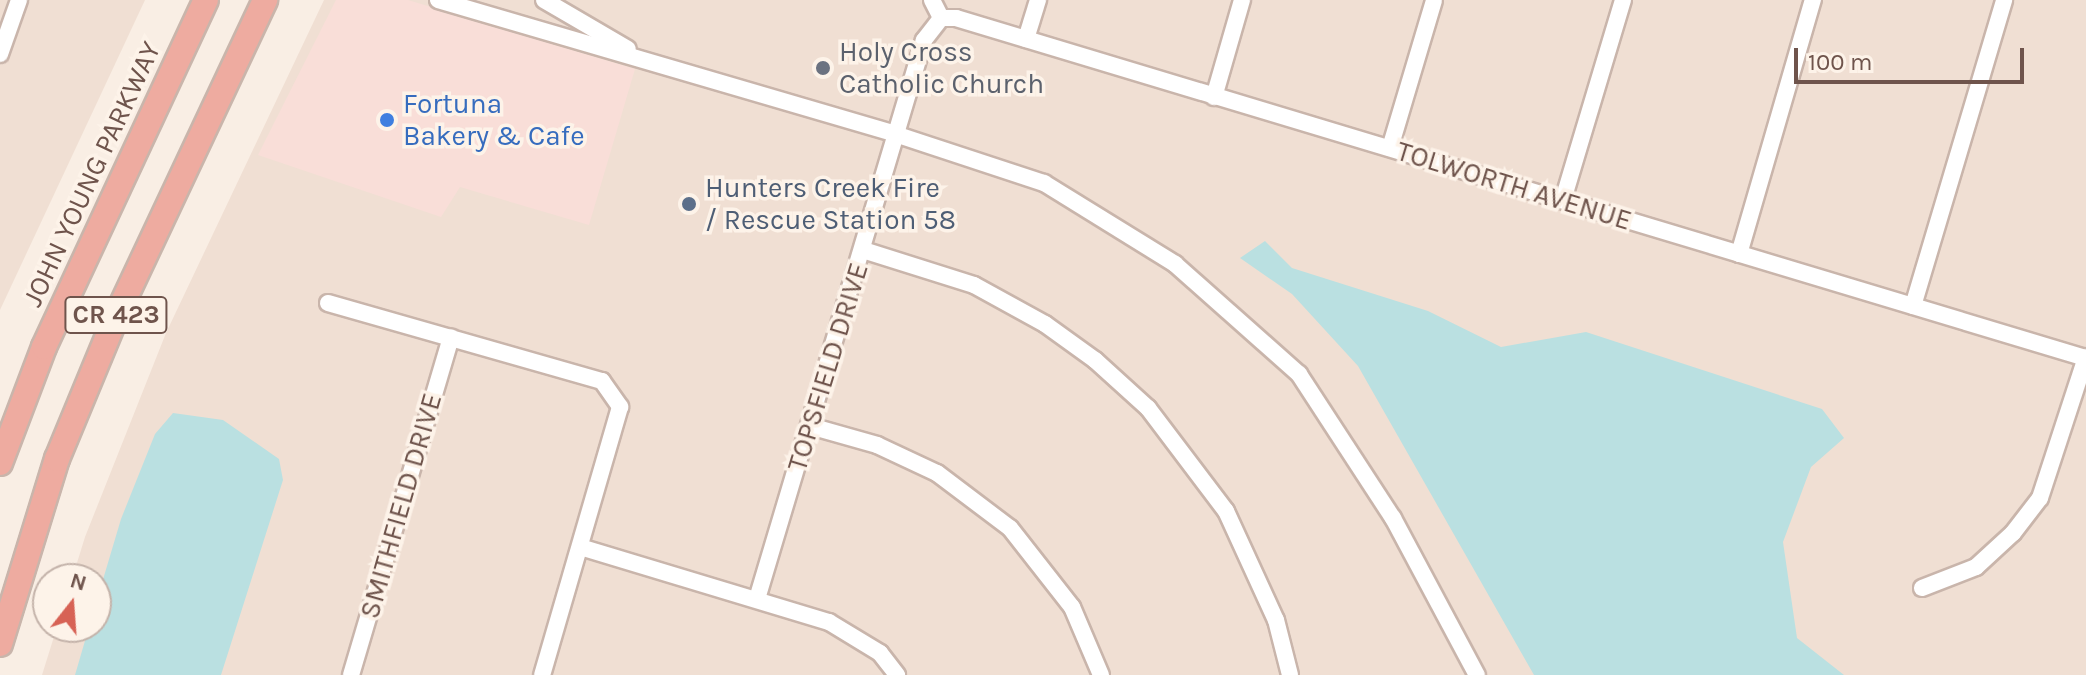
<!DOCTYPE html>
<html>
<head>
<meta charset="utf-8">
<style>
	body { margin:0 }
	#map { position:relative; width:2086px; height:675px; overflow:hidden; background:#f9eee4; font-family:Karla,sans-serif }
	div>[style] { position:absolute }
	.residential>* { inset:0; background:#f0dfd3 }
	.commercial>* { inset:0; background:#f9ded8 }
	.water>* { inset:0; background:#bae0e1 }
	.roads { filter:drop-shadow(2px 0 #c9b5ab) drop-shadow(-2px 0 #c9b5ab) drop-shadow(0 2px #c9b5ab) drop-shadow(0 -2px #c9b5ab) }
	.minor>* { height:16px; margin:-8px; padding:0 8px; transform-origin:8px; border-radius:8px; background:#fff }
	.highway>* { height:24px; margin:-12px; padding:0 12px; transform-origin:12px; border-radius:12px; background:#eeaba0 }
	.dots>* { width:22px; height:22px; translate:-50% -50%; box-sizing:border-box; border:4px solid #fdf3e9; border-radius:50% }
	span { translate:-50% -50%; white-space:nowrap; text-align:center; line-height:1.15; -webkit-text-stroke:7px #fdf3e9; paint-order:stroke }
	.shield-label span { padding:2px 6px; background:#fdf3e9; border:2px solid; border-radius:6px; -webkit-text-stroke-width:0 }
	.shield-label { font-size:26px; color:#6f544c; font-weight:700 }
	.worship-label { font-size:28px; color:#5b616d }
	.left { translate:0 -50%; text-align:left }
	.shop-label { font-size:28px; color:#366cbe }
	.street-label { font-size:28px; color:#6f544c }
	.service-label { font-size:28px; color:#4e5e75 }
	.north { position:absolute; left:32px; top:563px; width:80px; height:80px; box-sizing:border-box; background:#fdf3e9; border:2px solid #c4b3aa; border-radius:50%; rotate:17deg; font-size:22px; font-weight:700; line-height:32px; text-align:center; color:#6f544c }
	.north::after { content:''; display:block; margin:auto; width:28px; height:36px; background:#d76255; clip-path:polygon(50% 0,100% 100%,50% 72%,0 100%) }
	.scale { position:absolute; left:1794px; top:48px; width:230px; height:36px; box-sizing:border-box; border:4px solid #6f544c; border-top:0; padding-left:10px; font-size:24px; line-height:28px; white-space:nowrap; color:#6f544c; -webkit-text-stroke:6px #fdf3e9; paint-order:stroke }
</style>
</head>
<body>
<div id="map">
	<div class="residential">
		<div style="clip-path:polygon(0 0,145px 0,0 310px)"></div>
		<div style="clip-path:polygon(324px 0,2086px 0,2086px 675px,42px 675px,57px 627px,96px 627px,96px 579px,72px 579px,85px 537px,166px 333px)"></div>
	</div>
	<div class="commercial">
		<div style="clip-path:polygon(336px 0,408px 0,635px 69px,589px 225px,460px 187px,441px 217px,258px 155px)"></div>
	</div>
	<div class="water">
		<div style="clip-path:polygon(1265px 241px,1292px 268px,1428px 311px,1501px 347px,1586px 332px,1822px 409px,1844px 438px,1811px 467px,1783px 542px,1797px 638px,1844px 675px,1534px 675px,1358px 366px,1292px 294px,1240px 258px)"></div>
		<div style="clip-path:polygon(173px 413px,223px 420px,279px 459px,283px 480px,221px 675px,75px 675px,89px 627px,96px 627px,96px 603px,121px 519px,155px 434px)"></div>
	</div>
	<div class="roads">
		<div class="minor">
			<div style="left:438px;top:0;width:476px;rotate:16.3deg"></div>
			<div style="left:895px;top:134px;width:157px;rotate:18.2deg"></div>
			<div style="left:1044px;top:183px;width:154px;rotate:31.7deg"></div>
			<div style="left:1175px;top:264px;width:166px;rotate:41.6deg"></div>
			<div style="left:1299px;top:374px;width:172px;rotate:56.9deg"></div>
			<div style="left:1393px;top:518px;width:178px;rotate:61.9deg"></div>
			<div style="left:544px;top:0;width:97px;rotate:30.3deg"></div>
			<div style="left:932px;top:0;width:20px;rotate:63deg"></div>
			<div style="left:941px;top:18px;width:15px"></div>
			<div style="left:956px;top:18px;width:1180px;rotate:16.75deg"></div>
			<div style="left:1026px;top:39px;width:41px;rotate:-72.9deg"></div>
			<div style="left:0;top:54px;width:57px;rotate:-70.6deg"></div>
			<div style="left:1214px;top:97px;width:101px;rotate:-73.9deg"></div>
			<div style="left:1390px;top:148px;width:154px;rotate:-73.4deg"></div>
			<div style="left:1563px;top:200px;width:209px;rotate:-73.3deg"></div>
			<div style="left:863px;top:250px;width:116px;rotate:17.5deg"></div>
			<div style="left:974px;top:285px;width:81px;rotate:28.8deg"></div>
			<div style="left:1045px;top:324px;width:62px;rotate:35.8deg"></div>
			<div style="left:1095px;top:360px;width:72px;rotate:42.2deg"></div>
			<div style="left:1148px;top:408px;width:129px;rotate:52.9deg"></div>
			<div style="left:1226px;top:511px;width:120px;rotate:65.4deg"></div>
			<div style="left:1276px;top:620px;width:57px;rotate:75.7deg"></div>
			<div style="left:1739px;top:254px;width:265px;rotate:-73.8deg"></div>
			<div style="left:328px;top:303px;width:285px;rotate:15.9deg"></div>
			<div style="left:602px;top:381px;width:32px;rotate:55deg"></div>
			<div style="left:620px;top:407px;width:279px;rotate:106.2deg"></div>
			<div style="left:1913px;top:306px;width:319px;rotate:-73.4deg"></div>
			<div style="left:810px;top:426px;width:70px;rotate:15.8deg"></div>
			<div style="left:877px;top:445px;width:66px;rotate:25deg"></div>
			<div style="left:937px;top:473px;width:91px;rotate:37deg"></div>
			<div style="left:1010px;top:528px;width:100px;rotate:51.9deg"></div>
			<div style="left:1072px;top:607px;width:74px;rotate:66.9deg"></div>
			<div style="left:580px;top:547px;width:260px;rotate:16.8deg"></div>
			<div style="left:829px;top:622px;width:60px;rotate:31.3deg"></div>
			<div style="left:880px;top:653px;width:28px;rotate:52deg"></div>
			<div style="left:1922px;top:588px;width:58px;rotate:-21.3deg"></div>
			<div style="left:1976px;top:567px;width:50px;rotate:-42.6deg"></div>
			<div style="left:2013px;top:533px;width:44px;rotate:-52.4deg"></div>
			<div style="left:2040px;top:498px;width:148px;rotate:-71.9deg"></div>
			<div style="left:757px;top:599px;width:583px;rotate:-73.37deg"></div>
			<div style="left:924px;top:40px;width:28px;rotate:-52deg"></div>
			<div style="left:351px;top:675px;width:352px;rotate:-73.5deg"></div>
		</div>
		<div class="highway">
			<div style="left:0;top:463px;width:124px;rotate:-69.2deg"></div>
			<div style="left:44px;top:347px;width:383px;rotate:-65deg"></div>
			<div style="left:0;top:644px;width:194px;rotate:-72.9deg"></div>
			<div style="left:57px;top:459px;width:152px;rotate:-67.5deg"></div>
			<div style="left:115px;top:319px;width:353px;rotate:-64.8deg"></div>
		</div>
	</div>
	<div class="dots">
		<div style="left:823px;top:68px;background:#6b7280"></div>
		<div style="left:387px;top:120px;background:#3f7fe0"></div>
		<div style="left:689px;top:204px;background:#5c6f8a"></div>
	</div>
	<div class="shield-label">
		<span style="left:116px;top:315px">CR 423</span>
	</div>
	<div class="worship-label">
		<span class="left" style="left:839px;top:68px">Holy Cross<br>Catholic Church</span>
	</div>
	<div class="shop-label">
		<span class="left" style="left:403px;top:120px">Fortuna<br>Bakery &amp; Cafe</span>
	</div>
	<div class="street-label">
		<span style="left:92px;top:174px;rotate:-65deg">JOHN YOUNG PARKWAY</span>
		<span style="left:1514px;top:186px;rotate:17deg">TOLWORTH AVENUE</span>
		<span style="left:828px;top:367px;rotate:-73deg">TOPSFIELD DRIVE</span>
		<span style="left:401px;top:506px;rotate:-74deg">SMITHFIELD DRIVE</span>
	</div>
	<div class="service-label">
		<span class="left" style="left:705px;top:204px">Hunters Creek Fire<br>/ Rescue Station 58</span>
	</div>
	<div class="north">N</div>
	<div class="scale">100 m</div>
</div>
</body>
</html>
